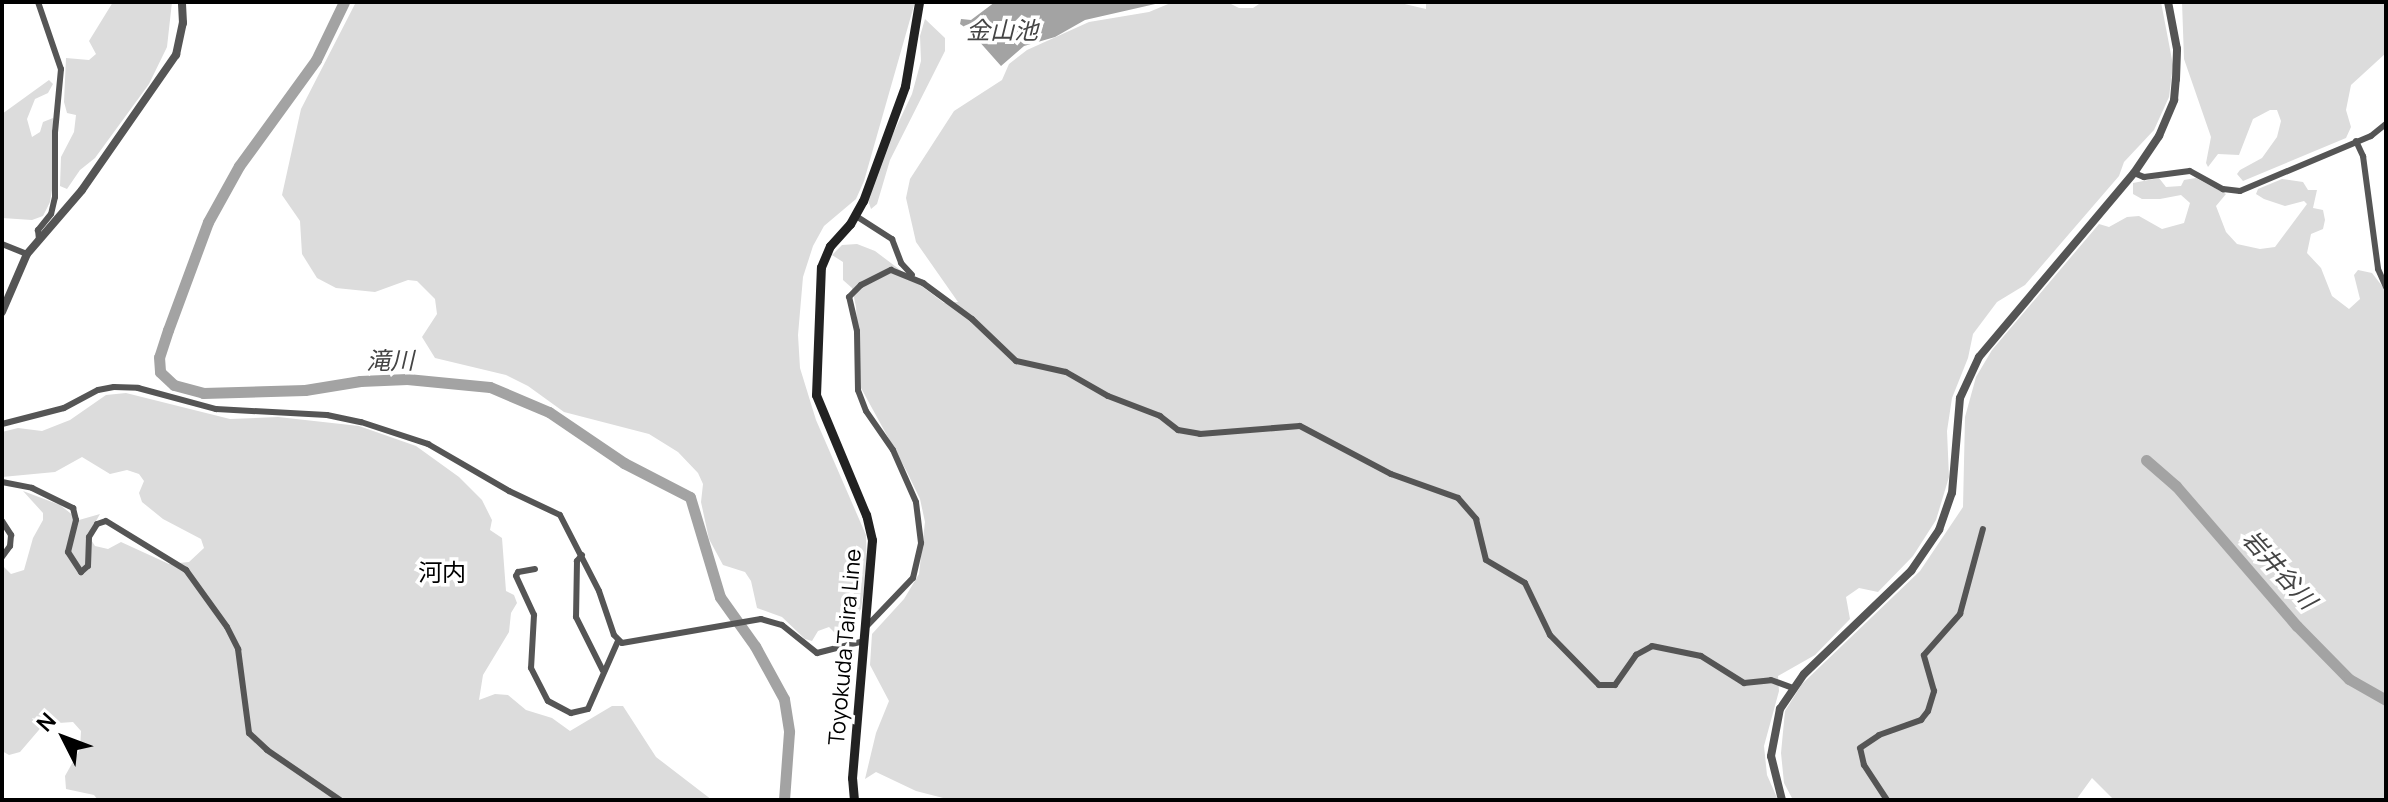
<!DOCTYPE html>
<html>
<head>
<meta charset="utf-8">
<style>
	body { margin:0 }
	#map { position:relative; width:2388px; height:802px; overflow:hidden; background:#fff; font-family:Manrope,"Noto Sans JP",sans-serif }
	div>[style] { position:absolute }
	.green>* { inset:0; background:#dcdcdc }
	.water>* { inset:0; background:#a3a3a3 }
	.river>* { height:11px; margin:-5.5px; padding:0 5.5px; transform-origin:5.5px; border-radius:5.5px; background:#a3a3a3 }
	.minor>* { height:6px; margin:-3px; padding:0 3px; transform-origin:3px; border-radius:3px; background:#555 }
	.tertiary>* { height:8px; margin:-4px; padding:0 4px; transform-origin:4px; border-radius:4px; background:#555 }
	.secondary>* { height:9px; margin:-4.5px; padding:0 4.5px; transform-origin:4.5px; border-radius:4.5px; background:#222 }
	span { translate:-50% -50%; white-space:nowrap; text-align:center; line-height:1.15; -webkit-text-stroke:7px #fff; paint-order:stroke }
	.street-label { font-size:22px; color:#000 }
	.water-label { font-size:24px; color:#444; font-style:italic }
	.neighbourhood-label { font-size:24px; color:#000 }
	.frame { position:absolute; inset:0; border:4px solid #000; pointer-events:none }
	.north { position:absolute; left:24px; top:698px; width:80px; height:80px; -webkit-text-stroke:6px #fff; paint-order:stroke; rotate:312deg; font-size:22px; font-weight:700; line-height:32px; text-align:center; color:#000 }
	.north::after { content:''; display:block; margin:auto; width:28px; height:36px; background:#000; clip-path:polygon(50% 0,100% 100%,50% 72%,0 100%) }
</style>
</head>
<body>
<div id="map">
	<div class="green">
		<div style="clip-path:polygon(113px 2px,172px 2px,167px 47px,149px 84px,95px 158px,80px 170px,67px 189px,60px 186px,61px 157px,74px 132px,76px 115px,67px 113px,64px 102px,66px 58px,89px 60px,96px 54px,89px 41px)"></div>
		<div style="clip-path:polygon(356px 2px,915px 2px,864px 181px,856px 199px,824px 226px,813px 246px,803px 277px,798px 335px,800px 368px,816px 420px,866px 535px,867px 567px,861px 609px,847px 627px,835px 633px,829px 627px,818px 631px,812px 641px,805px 639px,782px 617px,757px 608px,751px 581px,745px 572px,723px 565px,709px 539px,701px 502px,703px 484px,698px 473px,678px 452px,649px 434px,564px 412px,528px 386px,506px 375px,435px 358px,422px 337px,437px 314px,435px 299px,417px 281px,408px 280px,375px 292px,336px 288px,317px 278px,302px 254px,300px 221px,282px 195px,301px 109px)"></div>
		<div style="clip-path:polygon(1173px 2px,1227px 2px,1239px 8px,1253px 8px,1262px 2px,1396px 2px,1426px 9px,1426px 2px,2161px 2px,2173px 65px,2169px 97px,2154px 130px,2124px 162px,2119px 176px,2025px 285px,1997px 302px,1973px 334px,1968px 358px,1952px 398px,1947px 431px,1949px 477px,1936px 520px,1913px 556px,1878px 592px,1859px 588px,1846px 597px,1850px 619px,1815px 655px,1778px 676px,1779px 691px,1764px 746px,1767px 775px,1778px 800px,951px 800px,916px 791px,876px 772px,865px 779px,876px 733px,889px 701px,870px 665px,872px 634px,904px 599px,919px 574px,925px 522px,920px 499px,907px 472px,861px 388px,856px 307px,852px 288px,843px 280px,843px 262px,832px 255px,842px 245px,857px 244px,875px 251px,944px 303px,958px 302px,916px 242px,906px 198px,910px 179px,954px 111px,1002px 80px,1009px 64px,1027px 50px,1089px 22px,1149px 12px)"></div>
		<div style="clip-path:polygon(2182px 2px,2386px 2px,2386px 53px,2351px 85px,2346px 110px,2351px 127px,2346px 138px,2243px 181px,2237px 174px,2240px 170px,2262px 158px,2277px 137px,2281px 121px,2277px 110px,2270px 110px,2253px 119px,2239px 155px,2218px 154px,2208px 167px,2206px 163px,2211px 137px,2184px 59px)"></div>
		<div style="clip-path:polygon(925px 19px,945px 38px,945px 51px,890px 160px,877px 204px,871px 209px,868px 200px,881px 159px,912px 94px,921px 61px,920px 36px)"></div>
		<div style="clip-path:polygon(49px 80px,53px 84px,48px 93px,35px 99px,27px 119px,32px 137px,40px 132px,43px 122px,53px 118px,54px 178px,50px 202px,43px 216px,32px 220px,2px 218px,2px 114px)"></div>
		<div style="clip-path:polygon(2159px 178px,2166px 187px,2181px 186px,2184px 180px,2196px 178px,2226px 194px,2216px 206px,2226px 232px,2237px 244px,2260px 249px,2275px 247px,2307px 204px,2304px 201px,2285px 206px,2264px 199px,2256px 194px,2258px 189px,2282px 179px,2303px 182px,2308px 190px,2317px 190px,2313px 208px,2323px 210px,2325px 220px,2323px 229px,2311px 234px,2307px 253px,2321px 268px,2332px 296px,2349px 309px,2360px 299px,2354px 275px,2358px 270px,2372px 273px,2386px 291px,2386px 800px,2114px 800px,2092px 778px,2076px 800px,1793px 800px,1784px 783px,1781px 753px,1785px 711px,1802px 684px,1920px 571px,1963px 507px,1965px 417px,1976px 377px,1992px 350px,2099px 224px,2109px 227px,2127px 217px,2139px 216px,2162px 229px,2184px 223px,2190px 203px,2181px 195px,2160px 199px,2142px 199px,2133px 194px,2133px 183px)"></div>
		<div style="clip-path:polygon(126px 393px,230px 419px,278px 417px,359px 426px,416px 446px,459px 477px,482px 500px,492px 520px,490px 530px,502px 538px,506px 591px,514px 595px,517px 603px,511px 613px,509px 632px,483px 675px,479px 700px,495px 694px,508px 695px,526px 710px,552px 718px,570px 731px,612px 706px,623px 706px,656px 757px,712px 800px,98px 800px,94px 795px,66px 789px,65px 776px,80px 749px,81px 731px,73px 722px,44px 724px,20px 752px,9px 755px,2px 751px,2px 565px,11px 574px,24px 570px,33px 538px,43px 520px,43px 513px,23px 491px,60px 505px,79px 520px,100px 514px,88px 535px,95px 546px,108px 549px,121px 542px,169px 564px,189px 562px,204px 548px,201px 539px,163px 519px,142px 502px,139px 493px,144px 481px,139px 474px,127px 470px,110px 474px,82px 457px,55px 472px,2px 477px,2px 432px,18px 428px,42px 431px,70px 420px,106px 395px)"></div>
	</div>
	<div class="water">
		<div style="clip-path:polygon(995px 2px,1164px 2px,1085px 20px,1055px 37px,1024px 46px,1001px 66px,969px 30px,960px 24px,961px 19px,971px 20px)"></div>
	</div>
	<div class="river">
		<div style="left:344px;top:2px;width:64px;rotate:115.8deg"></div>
		<div style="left:316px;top:60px;width:131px;rotate:126deg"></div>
		<div style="left:239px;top:166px;width:64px;rotate:119deg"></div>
		<div style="left:208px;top:222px;width:115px;rotate:110.3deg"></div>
		<div style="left:168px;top:330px;width:28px;rotate:108deg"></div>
		<div style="left:159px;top:357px;width:15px;rotate:86deg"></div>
		<div style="left:160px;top:372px;width:19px;rotate:43deg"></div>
		<div style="left:174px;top:385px;width:30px;rotate:15deg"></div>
		<div style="left:203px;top:393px;width:102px;rotate:-1.7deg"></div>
		<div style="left:305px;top:390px;width:56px;rotate:-9.3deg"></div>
		<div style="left:360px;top:381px;width:47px;rotate:-2.4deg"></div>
		<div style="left:407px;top:379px;width:83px;rotate:5.5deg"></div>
		<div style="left:490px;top:387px;width:64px;rotate:23deg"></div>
		<div style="left:549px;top:412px;width:91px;rotate:34.2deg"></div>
		<div style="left:624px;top:463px;width:74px;rotate:27.3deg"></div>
		<div style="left:690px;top:497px;width:104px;rotate:73.3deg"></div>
		<div style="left:720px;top:597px;width:60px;rotate:54.5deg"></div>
		<div style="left:755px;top:646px;width:60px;rotate:61.3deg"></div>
		<div style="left:784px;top:699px;width:33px;rotate:81deg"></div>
		<div style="left:789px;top:732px;width:68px;rotate:94.2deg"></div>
		<div style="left:2146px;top:460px;width:40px;rotate:41deg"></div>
		<div style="left:2176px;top:486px;width:185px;rotate:49.2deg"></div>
		<div style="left:2297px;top:626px;width:74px;rotate:45.5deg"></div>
		<div style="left:2349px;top:679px;width:43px;rotate:29.6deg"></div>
	</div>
	<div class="minor">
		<div style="left:38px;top:2px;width:71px;rotate:71.1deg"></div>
		<div style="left:61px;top:69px;width:63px;rotate:95.4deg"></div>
		<div style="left:55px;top:132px;width:65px;rotate:90deg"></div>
		<div style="left:55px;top:197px;width:17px;rotate:103deg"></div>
		<div style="left:51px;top:214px;width:21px;rotate:129deg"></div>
		<div style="left:38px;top:230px;width:10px;rotate:84deg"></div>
		<div style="left:2356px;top:141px;width:17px;rotate:65deg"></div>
		<div style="left:2363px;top:156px;width:114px;rotate:82.4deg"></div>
		<div style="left:2378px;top:269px;width:20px;rotate:66deg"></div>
		<div style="left:2134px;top:173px;width:11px;rotate:22deg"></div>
		<div style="left:2144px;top:177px;width:46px;rotate:-7.4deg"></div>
		<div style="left:2190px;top:171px;width:38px;rotate:29deg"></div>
		<div style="left:2223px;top:189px;width:17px;rotate:7deg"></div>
		<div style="left:2240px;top:191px;width:142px;rotate:-22.8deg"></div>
		<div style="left:2371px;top:136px;width:19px;rotate:-39deg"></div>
		<div style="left:856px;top:216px;width:43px;rotate:32.6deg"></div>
		<div style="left:892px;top:239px;width:26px;rotate:69deg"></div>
		<div style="left:901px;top:263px;width:16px;rotate:47deg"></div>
		<div style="left:2px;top:244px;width:27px;rotate:22deg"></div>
		<div style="left:2px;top:424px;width:64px;rotate:-14.5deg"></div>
		<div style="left:64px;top:408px;width:38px;rotate:-28deg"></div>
		<div style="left:98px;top:390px;width:16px;rotate:-11deg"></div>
		<div style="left:114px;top:387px;width:24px;rotate:2deg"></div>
		<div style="left:138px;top:388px;width:81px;rotate:15.1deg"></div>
		<div style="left:216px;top:409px;width:111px;rotate:3.1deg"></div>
		<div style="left:327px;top:415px;width:35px;rotate:12deg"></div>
		<div style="left:361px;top:422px;width:71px;rotate:18.2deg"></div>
		<div style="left:428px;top:444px;width:94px;rotate:30.1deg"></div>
		<div style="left:509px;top:491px;width:56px;rotate:25.2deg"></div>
		<div style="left:560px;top:515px;width:85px;rotate:62.8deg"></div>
		<div style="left:599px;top:591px;width:46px;rotate:71.2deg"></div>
		<div style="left:614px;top:635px;width:11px;rotate:45deg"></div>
		<div style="left:622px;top:643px;width:141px;rotate:-9.8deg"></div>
		<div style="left:761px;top:619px;width:22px;rotate:16deg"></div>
		<div style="left:782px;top:625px;width:45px;rotate:38.7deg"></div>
		<div style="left:817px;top:653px;width:49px;rotate:-14.3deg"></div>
		<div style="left:2px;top:482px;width:31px;rotate:11deg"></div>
		<div style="left:32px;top:488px;width:46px;rotate:26deg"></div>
		<div style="left:73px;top:508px;width:12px;rotate:76deg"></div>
		<div style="left:76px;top:520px;width:33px;rotate:104deg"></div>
		<div style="left:68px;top:552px;width:24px;rotate:57deg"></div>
		<div style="left:81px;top:572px;width:9px;rotate:-41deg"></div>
		<div style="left:88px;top:566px;width:29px;rotate:-88deg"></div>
		<div style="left:89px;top:537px;width:15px;rotate:-58deg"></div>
		<div style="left:97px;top:524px;width:9px;rotate:-18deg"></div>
		<div style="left:106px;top:521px;width:94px;rotate:31.5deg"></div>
		<div style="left:186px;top:570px;width:70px;rotate:54.3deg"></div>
		<div style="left:227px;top:627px;width:25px;rotate:63deg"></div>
		<div style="left:238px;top:649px;width:85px;rotate:82.5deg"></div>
		<div style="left:249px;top:733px;width:25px;rotate:43deg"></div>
		<div style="left:267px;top:750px;width:88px;rotate:34.4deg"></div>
		<div style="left:2px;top:521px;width:17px;rotate:57deg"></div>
		<div style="left:11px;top:535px;width:11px;rotate:95deg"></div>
		<div style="left:10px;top:546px;width:14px;rotate:126deg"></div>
		<div style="left:582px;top:555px;width:8px;rotate:130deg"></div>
		<div style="left:577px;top:561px;width:56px;rotate:91deg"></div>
		<div style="left:576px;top:617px;width:60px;rotate:63.4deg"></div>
		<div style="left:535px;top:569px;width:17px;rotate:170deg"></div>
		<div style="left:518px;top:572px;width:4px;rotate:117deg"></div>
		<div style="left:516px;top:576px;width:43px;rotate:65.2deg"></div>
		<div style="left:534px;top:615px;width:53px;rotate:93.2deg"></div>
		<div style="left:531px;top:668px;width:37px;rotate:63deg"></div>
		<div style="left:548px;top:701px;width:26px;rotate:28deg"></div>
		<div style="left:571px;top:713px;width:17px;rotate:-13deg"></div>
		<div style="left:588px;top:709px;width:74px;rotate:-66.2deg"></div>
		<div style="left:865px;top:628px;width:69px;rotate:-46.2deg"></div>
		<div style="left:913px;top:578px;width:36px;rotate:-77deg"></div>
		<div style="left:921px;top:543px;width:41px;rotate:-97deg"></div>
		<div style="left:916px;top:502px;width:57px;rotate:-113.9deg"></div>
		<div style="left:893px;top:450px;width:47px;rotate:-124.7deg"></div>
		<div style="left:866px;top:411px;width:22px;rotate:-111deg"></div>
		<div style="left:858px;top:390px;width:59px;rotate:-91deg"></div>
		<div style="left:857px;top:331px;width:35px;rotate:-103deg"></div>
		<div style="left:849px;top:297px;width:17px;rotate:-45deg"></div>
		<div style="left:861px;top:285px;width:34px;rotate:-27deg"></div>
		<div style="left:891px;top:270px;width:35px;rotate:22deg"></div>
		<div style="left:923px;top:283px;width:61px;rotate:36.3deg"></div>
		<div style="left:972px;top:319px;width:61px;rotate:43.7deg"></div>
		<div style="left:1016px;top:361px;width:51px;rotate:12.4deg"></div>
		<div style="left:1066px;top:372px;width:48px;rotate:29.7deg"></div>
		<div style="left:1108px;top:396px;width:56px;rotate:21deg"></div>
		<div style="left:1160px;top:416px;width:23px;rotate:38deg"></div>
		<div style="left:1178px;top:430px;width:22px;rotate:10deg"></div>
		<div style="left:1200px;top:434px;width:100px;rotate:-4.6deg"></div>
		<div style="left:1300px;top:426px;width:103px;rotate:27.8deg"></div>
		<div style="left:1391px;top:474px;width:71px;rotate:19.7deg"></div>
		<div style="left:1458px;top:498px;width:28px;rotate:49deg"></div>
		<div style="left:1476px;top:519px;width:42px;rotate:76.3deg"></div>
		<div style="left:1486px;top:560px;width:45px;rotate:30.5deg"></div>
		<div style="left:1525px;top:583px;width:58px;rotate:64.3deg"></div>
		<div style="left:1550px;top:635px;width:70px;rotate:45.6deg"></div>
		<div style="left:1599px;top:685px;width:16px"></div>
		<div style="left:1615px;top:685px;width:37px;rotate:-55deg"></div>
		<div style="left:1636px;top:655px;width:18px;rotate:-29deg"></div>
		<div style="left:1652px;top:646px;width:50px;rotate:11.5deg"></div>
		<div style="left:1701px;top:656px;width:51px;rotate:32.1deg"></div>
		<div style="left:1744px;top:683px;width:27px;rotate:-6deg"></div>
		<div style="left:1771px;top:680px;width:23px;rotate:20deg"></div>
		<div style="left:1887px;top:800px;width:42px;rotate:-123.3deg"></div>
		<div style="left:1864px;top:765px;width:17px;rotate:-103deg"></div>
		<div style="left:1860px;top:748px;width:23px;rotate:-34deg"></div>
		<div style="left:1879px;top:735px;width:45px;rotate:-19.7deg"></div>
		<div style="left:1921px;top:720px;width:11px;rotate:-52deg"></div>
		<div style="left:1928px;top:711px;width:21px;rotate:-73deg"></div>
		<div style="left:1934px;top:691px;width:37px;rotate:-106deg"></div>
		<div style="left:1924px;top:655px;width:55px;rotate:-48.7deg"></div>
		<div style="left:1960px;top:614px;width:88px;rotate:-74.9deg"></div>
	</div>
	<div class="tertiary">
		<div style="left:2px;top:312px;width:63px;rotate:-66.7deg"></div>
		<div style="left:27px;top:254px;width:84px;rotate:-49.3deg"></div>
		<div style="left:82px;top:190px;width:165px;rotate:-55.2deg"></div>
		<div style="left:176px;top:55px;width:33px;rotate:-78deg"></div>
		<div style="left:183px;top:23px;width:21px;rotate:-93deg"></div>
		<div style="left:1782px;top:800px;width:45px;rotate:-104deg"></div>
		<div style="left:1771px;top:756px;width:48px;rotate:-79.2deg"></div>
		<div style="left:1780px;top:709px;width:42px;rotate:-55.6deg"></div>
		<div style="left:1804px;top:674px;width:149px;rotate:-43.9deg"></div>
		<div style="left:1911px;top:571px;width:50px;rotate:-55.7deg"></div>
		<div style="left:1939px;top:530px;width:39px;rotate:-71deg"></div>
		<div style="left:1952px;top:493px;width:95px;rotate:-85.2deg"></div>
		<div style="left:1960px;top:398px;width:45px;rotate:-65.1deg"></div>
		<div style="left:1979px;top:357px;width:241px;rotate:-49.9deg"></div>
		<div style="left:2134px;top:173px;width:45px;rotate:-56deg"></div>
		<div style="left:2159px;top:136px;width:39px;rotate:-67deg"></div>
		<div style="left:2174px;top:100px;width:21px;rotate:-85deg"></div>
		<div style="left:2176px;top:79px;width:30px;rotate:-88deg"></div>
		<div style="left:2177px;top:49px;width:48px;rotate:-100.8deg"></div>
	</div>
	<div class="secondary">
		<div style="left:854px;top:800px;width:22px;rotate:-95deg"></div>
		<div style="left:852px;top:778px;width:239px;rotate:-85.2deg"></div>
		<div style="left:872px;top:540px;width:26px;rotate:-103deg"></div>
		<div style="left:866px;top:515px;width:130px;rotate:-112.6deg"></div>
		<div style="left:816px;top:395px;width:128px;rotate:-87.8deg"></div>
		<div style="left:821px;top:267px;width:23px;rotate:-67deg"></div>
		<div style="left:830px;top:246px;width:30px;rotate:-48deg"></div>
		<div style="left:850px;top:224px;width:26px;rotate:-61deg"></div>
		<div style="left:863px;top:201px;width:122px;rotate:-69.9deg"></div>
		<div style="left:905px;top:86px;width:85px;rotate:-80.5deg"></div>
	</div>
	<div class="street-label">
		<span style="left:845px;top:647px;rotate:-85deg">Toyokuda Taira Line</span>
	</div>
	<div class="water-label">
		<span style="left:1002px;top:30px">金山池</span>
		<span style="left:390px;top:360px;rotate:-1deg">滝川</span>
		<span style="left:2280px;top:569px;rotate:48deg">岩井谷川</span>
	</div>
	<div class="neighbourhood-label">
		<span style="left:442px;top:572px">河内</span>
	</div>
	<div class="frame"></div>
	<div class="north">N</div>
</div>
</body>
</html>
